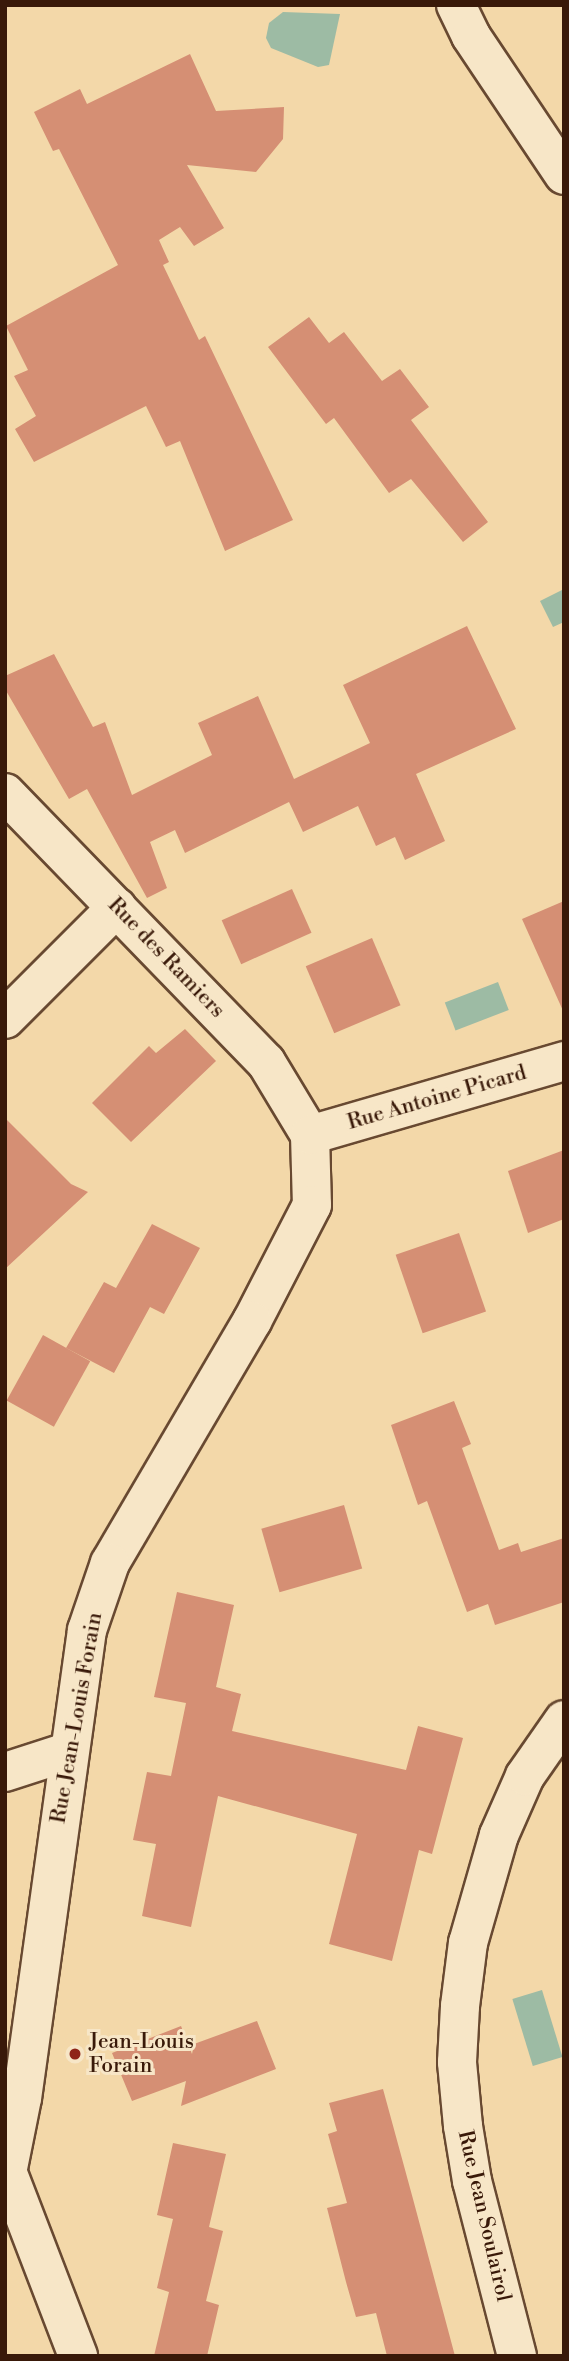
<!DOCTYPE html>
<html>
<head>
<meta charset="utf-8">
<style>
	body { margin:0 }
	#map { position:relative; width:569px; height:2361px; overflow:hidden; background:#f3d8a9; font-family:"Libre Bodoni",serif }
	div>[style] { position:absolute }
	.water>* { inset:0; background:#9dbba4; transform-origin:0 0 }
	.building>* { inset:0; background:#d58f74; transform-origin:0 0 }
	.roads { filter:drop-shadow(2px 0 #684931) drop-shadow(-2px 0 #684931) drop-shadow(0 2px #684931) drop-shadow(0 -2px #684931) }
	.minor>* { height:38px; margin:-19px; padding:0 19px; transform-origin:19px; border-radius:19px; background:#f7e6c7 }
	.dots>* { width:19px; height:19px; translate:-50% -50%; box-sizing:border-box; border:4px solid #f7e6c7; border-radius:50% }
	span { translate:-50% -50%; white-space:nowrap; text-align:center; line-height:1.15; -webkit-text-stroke:6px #f7e6c7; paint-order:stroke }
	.street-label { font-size:21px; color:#391909 }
	.poi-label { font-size:21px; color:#391909 }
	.left { translate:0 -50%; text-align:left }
	.frame { position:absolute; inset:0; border:7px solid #391909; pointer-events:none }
</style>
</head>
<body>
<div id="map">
	<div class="water">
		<div style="clip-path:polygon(283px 12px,340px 14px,329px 65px,318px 67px,271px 48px,266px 38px,269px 23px)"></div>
		<div style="clip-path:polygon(564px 589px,564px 622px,553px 627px,540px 601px)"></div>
		<div style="left:498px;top:982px;width:30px;height:57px;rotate:69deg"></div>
		<div style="left:542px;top:1990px;width:70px;height:31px;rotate:73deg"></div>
	</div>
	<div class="building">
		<div style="clip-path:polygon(190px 54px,216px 111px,284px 107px,283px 139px,256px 172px,187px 165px,224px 228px,194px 246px,180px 227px,159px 240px,169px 262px,163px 265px,199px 340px,205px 336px,293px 520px,225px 551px,180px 441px,166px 447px,146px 406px,34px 462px,15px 429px,36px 416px,14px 376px,28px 370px,6px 326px,118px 265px,59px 149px,53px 151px,34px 112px,80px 89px,87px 104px)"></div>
		<div style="clip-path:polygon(309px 317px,329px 343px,344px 332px,382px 381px,400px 369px,429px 407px,411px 420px,488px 522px,463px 542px,411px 479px,389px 493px,334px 418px,326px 424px,268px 347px)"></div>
		<div style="clip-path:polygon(467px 626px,516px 729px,416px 774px,445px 841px,405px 860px,395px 837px,376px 846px,358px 806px,303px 832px,289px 802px,185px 853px,175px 830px,150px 842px,167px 888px,147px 898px,87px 789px,69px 799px,5px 689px,5px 676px,54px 654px,93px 727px,105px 722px,132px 795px,212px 755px,198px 723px,258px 696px,294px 779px,370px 743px,343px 685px)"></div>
		<div style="left:292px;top:889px;width:48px;height:77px;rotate:66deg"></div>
		<div style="clip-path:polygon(564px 901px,564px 1013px,522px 919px)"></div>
		<div style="left:372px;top:938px;width:73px;height:72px;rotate:67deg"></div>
		<div style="clip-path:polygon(185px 1029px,216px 1061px,131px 1142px,92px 1103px,149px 1046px,156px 1053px)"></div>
		<div style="clip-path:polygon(5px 1118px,71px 1184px,88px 1192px,5px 1269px)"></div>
		<div style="clip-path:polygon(564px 1150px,564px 1219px,528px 1233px,508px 1171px)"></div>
		<div style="clip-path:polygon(152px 1224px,200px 1248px,164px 1314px,150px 1307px,114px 1373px,66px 1348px,104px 1282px,116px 1288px)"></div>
		<div style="left:459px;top:1233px;width:83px;height:67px;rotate:71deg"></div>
		<div style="left:43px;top:1335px;width:54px;height:75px;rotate:29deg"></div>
		<div style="clip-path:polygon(454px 1401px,471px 1444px,462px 1448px,499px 1550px,518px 1543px,521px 1552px,564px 1538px,564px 1602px,495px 1625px,488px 1604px,467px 1612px,427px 1501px,418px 1505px,391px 1425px)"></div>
		<div style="left:344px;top:1505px;width:66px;height:86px;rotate:74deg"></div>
		<div style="clip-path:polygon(177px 1592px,234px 1605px,216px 1687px,241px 1694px,232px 1731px,406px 1770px,418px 1726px,463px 1738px,432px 1854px,419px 1850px,392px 1961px,329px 1944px,357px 1834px,218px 1796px,191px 1927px,142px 1916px,156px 1844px,133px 1840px,147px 1772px,171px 1776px,186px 1703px,154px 1697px)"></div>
		<div style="clip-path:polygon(257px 2021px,276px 2069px,181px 2106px,186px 2081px,132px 2101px,112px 2053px,181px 2026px,192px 2054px,194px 2044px)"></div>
		<div style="clip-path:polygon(383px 2089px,413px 2199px,455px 2356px,387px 2356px,376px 2313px,356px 2317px,346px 2282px,327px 2208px,347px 2203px,328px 2134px,337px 2131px,329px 2103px)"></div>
		<div style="clip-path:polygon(173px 2143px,226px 2154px,209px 2227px,223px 2231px,206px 2301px,219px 2305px,207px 2356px,154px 2356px,169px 2292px,157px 2288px,173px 2219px,157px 2215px)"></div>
	</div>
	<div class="roads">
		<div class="minor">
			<div style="left:456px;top:5px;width:34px;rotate:64deg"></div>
			<div style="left:471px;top:36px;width:167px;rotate:56.2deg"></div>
			<div style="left:5px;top:793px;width:375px;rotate:45.9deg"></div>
			<div style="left:266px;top:1062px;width:85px;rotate:58.9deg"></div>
			<div style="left:310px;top:1135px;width:70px;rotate:88.4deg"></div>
			<div style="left:312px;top:1205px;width:131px;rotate:117.3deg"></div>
			<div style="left:252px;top:1321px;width:281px;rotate:120.4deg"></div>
			<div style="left:110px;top:1563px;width:71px;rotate:108.9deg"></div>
			<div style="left:87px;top:1630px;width:472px;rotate:97.9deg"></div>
			<div style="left:22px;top:2098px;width:87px;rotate:101.3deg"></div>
			<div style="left:5px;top:1019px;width:158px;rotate:-45deg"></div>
			<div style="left:310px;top:1135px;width:265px;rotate:-16.2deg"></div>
			<div style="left:5px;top:1772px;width:65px;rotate:-17.9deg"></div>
			<div style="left:9px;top:2176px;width:193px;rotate:69deg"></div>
			<div style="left:517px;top:2356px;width:181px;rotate:-104.4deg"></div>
			<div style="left:472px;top:2181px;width:56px;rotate:-99.3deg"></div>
			<div style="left:463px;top:2126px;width:64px;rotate:-95.4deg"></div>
			<div style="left:457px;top:2062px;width:56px;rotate:-86.9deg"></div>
			<div style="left:460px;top:2006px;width:64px;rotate:-82.8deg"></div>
			<div style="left:468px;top:1943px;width:112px;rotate:-74deg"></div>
			<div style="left:499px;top:1835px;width:64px;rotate:-66.2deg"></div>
			<div style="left:525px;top:1776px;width:68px;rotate:-55.1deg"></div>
		</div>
	</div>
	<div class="dots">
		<div style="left:75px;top:2054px;background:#8f2418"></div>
	</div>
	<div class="street-label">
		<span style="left:166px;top:958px;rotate:46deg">Rue des Ramiers</span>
		<span style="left:437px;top:1098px;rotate:-16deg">Rue Antoine Picard</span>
		<span style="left:77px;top:1718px;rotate:-80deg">Rue Jean-Louis Forain</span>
		<span style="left:484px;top:2216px;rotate:77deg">Rue Jean Soulairol</span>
	</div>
	<div class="poi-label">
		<span class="left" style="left:89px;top:2054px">Jean-Louis<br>Forain</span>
	</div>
	<div class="frame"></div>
</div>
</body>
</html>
